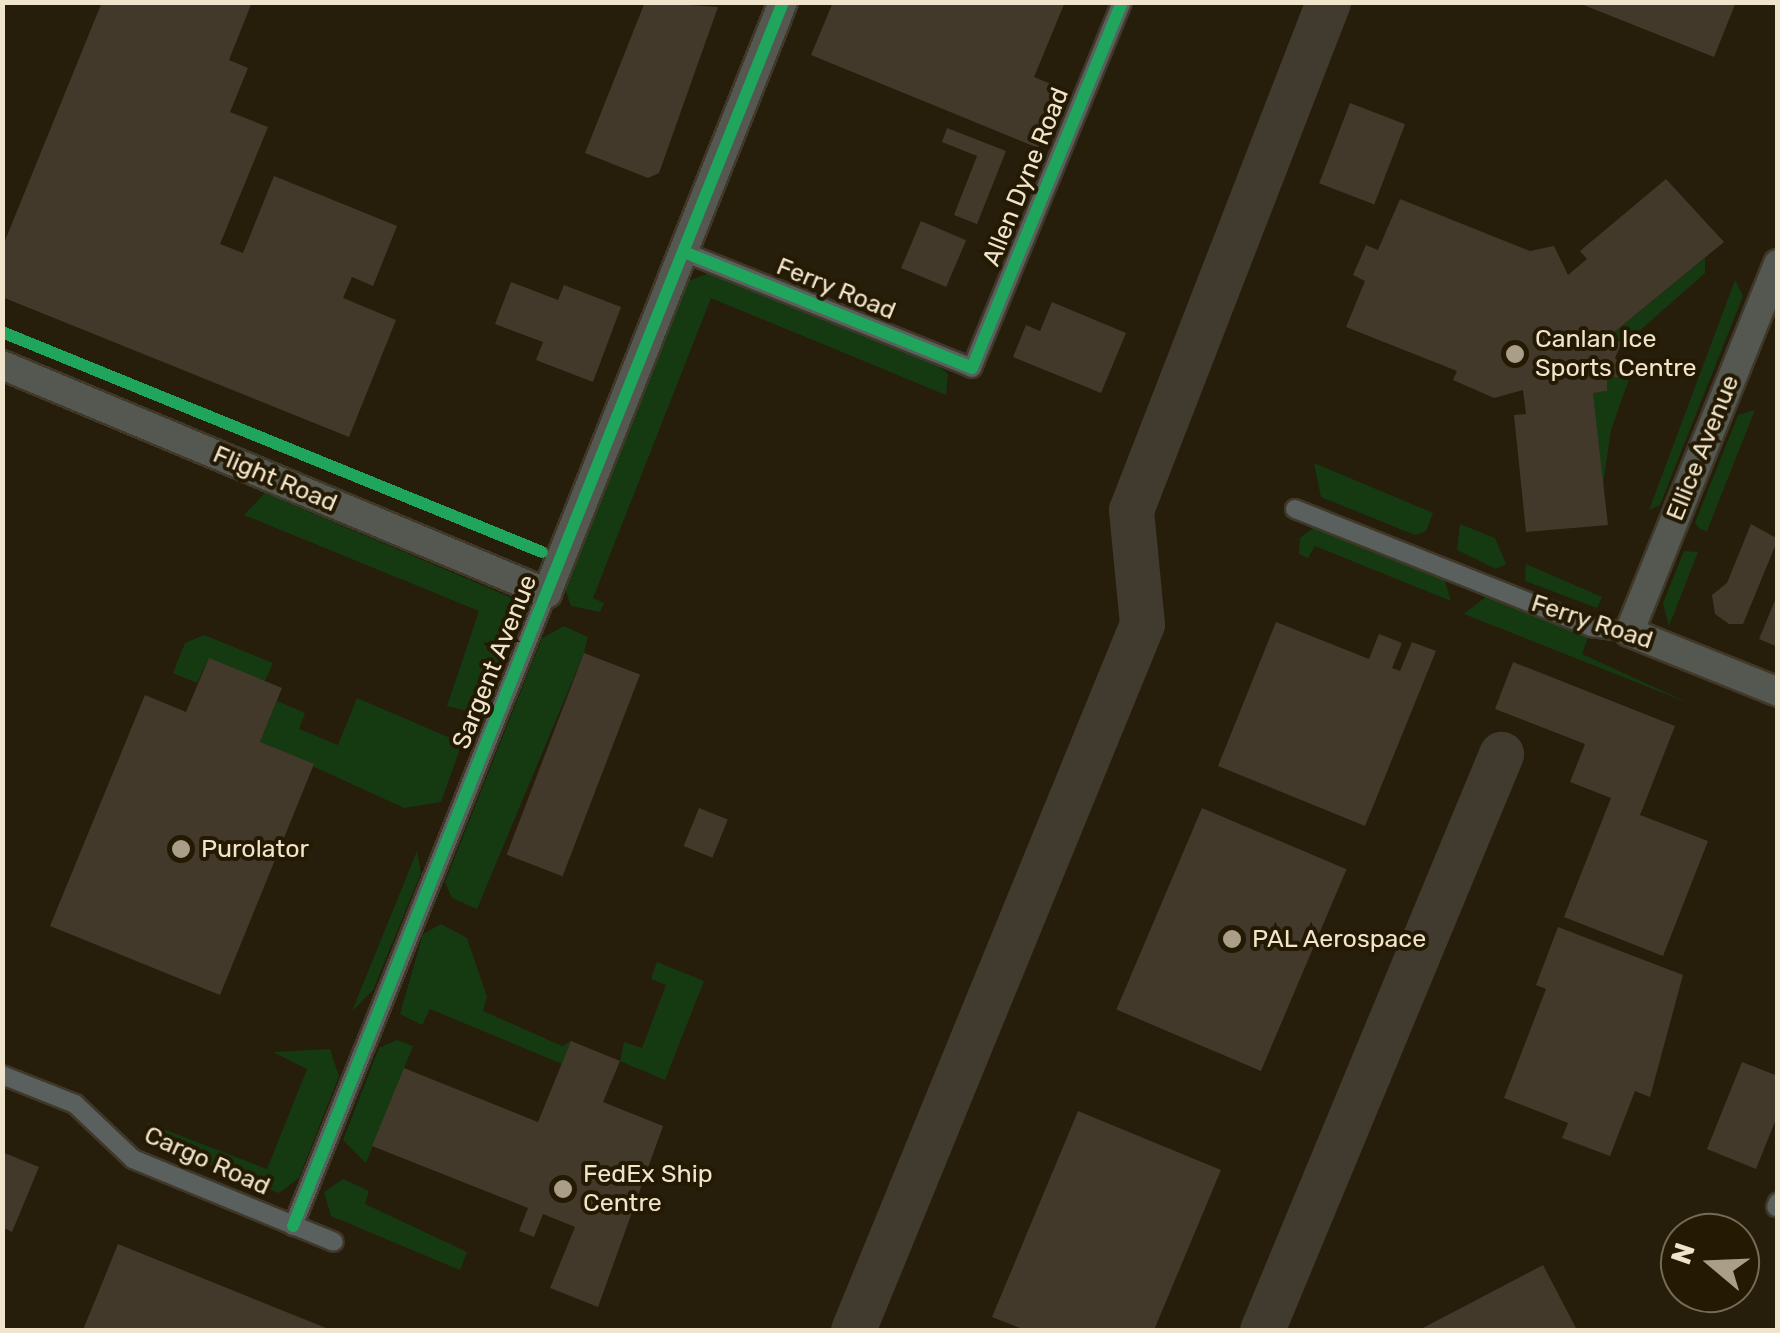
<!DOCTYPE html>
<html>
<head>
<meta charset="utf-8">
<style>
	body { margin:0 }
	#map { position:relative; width:1780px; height:1333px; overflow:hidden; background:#261d0b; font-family:Rubik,sans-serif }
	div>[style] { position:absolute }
	.green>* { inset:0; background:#153a12 }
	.taxiway>* { height:45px; margin:-22.5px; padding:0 22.5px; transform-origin:22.5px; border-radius:22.5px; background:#403b2e }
	.building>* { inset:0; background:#42392a; transform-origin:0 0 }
	.roads { filter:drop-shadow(2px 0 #403829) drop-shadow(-2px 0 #403829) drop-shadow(0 2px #403829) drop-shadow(0 -2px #403829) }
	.street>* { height:18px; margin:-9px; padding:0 9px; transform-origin:9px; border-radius:9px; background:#59605e }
	.secondary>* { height:28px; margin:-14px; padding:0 14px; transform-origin:14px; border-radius:14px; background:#545851 }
	.cycleway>* { height:12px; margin:-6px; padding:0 6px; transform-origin:6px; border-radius:6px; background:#20a55d }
	.dots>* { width:28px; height:28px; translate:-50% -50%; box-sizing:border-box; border:5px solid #241902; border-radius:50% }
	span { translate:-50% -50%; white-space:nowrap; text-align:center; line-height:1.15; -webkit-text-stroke:8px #241902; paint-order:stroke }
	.street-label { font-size:25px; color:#f1e4cc }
	.poi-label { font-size:25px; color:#f1e4cc }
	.left { translate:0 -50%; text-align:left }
	.frame { position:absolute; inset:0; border:5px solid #f1e4cc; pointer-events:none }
	.north { position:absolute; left:1660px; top:1213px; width:100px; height:100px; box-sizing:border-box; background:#241902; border:2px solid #766a53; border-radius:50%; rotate:289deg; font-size:28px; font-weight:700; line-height:40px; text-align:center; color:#f1e4cc }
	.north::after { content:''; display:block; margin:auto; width:35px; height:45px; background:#aa9e88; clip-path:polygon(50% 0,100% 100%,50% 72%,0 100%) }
</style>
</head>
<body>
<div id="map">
	<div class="green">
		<div style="clip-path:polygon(1705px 258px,1705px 273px,1628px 341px,1607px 338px)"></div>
		<div style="clip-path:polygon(712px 272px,935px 364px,948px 374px,946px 395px,711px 298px,593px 598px,604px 603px,600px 612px,571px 606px,564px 586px,686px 282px)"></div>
		<div style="clip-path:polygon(1735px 280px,1743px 296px,1660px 505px,1649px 510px)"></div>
		<div style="clip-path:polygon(1630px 376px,1611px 430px,1603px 485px,1593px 393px,1607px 391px,1607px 378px)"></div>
		<div style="clip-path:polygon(1755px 410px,1707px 531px,1700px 529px,1695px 523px,1738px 415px)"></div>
		<div style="clip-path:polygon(1314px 463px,1433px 513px,1426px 531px,1415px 535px,1321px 497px)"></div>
		<div style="clip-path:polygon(265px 493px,517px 600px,520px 622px,480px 714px,447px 706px,479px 611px,244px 515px)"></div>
		<div style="clip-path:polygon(1318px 524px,1443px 575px,1451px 601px,1315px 546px,1308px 558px,1299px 554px,1300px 538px)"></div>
		<div style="clip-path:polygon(1460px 524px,1495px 538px,1506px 564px,1496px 569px,1457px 550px)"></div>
		<div style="clip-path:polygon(1684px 551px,1698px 552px,1669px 626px,1663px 603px)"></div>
		<div style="clip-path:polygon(1526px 564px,1602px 597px,1597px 608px,1525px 581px)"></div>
		<div style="clip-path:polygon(1489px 594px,1589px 635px,1582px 654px,1691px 704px,1464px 614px)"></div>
		<div style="clip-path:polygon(564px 626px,588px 637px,584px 653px,477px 909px,452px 898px,445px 882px,542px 638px)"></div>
		<div style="clip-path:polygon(204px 635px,273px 663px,265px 681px,208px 660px,197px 683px,173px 673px,185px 643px)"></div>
		<div style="clip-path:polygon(357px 698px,462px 743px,441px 802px,404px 808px,260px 742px,277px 701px,305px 713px,299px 729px,338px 745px)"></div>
		<div style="clip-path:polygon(417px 851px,421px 873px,373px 990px,352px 1011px)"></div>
		<div style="clip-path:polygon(441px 924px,467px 938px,487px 997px,483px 1011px,562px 1046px,571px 1041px,562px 1064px,430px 1009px,422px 1025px,400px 1014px,423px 934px)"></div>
		<div style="clip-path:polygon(657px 962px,704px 981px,665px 1080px,620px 1061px,624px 1042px,642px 1048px,666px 985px,651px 979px)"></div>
		<div style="clip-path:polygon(397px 1040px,413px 1046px,366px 1163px,343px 1140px,379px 1048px)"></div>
		<div style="clip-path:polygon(330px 1049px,339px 1076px,299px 1178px,279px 1193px,217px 1170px,145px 1122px,267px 1169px,307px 1069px,273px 1052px)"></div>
		<div style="clip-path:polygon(343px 1179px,369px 1191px,365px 1204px,467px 1252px,460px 1270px,331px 1216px,324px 1192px)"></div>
	</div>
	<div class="taxiway">
		<div style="left:853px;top:1330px;width:763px;rotate:-67.74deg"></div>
		<div style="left:1142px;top:624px;width:115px;rotate:-95.5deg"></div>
		<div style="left:1131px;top:510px;width:545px;rotate:-68.8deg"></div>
		<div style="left:1262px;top:1330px;width:624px;rotate:-67.46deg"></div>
	</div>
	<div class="building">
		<div style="clip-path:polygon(102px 2px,252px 2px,229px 60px,248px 68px,230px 112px,268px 127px,220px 244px,243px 253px,274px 176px,397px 226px,373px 286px,352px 277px,343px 298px,396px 320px,349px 437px,2px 297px,2px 248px)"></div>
		<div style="clip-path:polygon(645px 2px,718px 7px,659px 173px,648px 178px,585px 153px)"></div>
		<div style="clip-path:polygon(833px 2px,1065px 2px,1034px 77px,1063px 89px,1038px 148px,811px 55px)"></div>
		<div style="clip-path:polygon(1576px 2px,1736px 2px,1714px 57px)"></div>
		<div style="left:1350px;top:103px;width:59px;height:86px;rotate:21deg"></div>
		<div style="clip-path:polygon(947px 128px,1006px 151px,977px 224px,954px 215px,977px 156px,942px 142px)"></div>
		<div style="clip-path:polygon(1666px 179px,1724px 242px,1607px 338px,1622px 342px,1615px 358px,1630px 376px,1607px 378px,1607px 391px,1593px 393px,1608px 525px,1526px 532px,1514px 415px,1526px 414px,1523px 390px,1494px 398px,1453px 380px,1457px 371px,1346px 327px,1365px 281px,1353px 275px,1366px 245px,1378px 250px,1400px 199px,1530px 251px,1554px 246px,1568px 275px,1587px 259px,1580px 251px)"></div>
		<div style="left:921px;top:221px;width:49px;height:51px;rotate:23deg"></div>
		<div style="clip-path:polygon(511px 282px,558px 300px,564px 285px,621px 307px,593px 382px,536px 360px,543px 342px,495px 324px)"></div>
		<div style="clip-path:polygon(1052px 302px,1126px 333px,1101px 393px,1013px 357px,1026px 325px,1040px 331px)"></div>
		<div style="clip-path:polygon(1751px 524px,1778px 539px,1743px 624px,1729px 624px,1715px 614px,1712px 595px,1727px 583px)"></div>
		<div style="clip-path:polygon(1778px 593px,1778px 647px,1759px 639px)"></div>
		<div style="clip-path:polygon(1276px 622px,1369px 659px,1379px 634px,1402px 643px,1392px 668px,1400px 671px,1412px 642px,1436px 651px,1365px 826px,1218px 766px)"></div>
		<div style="left:584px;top:653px;width:60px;height:216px;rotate:21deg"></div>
		<div style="clip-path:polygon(209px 658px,282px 688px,260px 742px,314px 764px,220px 995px,50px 926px,145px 695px,186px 712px)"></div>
		<div style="clip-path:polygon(1513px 662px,1675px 726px,1640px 815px,1708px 841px,1663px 956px,1564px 917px,1611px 798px,1570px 782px,1585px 744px,1495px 709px)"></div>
		<div style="left:699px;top:808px;width:31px;height:41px;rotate:22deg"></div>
		<div style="left:1202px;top:808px;width:157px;height:219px;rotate:23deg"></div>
		<div style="clip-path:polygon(1558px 927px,1683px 975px,1650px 1097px,1635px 1091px,1610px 1156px,1562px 1138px,1568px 1123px,1504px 1098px,1546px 989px,1536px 985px)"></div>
		<div style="clip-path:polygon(571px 1041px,620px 1061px,603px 1102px,663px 1126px,598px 1307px,550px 1288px,575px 1227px,543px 1214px,534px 1237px,519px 1231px,528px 1208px,372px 1146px,404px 1068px,538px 1122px)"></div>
		<div style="clip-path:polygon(1742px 1062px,1778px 1076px,1778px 1114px,1756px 1169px,1707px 1149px)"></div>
		<div style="clip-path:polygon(1078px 1111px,1221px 1170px,1154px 1330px,1025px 1330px,992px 1317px)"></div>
		<div style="clip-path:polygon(2px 1152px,39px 1167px,12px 1232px,2px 1227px)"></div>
		<div style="clip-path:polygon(118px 1244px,331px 1330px,83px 1330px)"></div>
		<div style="clip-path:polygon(1543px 1265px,1577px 1330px,1419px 1330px)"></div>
	</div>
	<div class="roads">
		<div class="street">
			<div style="left:684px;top:252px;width:310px;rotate:21.9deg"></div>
			<div style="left:972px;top:368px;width:396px;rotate:-67.7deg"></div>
			<div style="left:1295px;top:509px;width:320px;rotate:21.7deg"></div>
			<div style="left:1592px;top:627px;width:37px;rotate:8deg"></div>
			<div style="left:2px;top:1075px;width:79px;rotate:21.7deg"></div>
			<div style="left:75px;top:1104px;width:80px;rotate:43.5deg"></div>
			<div style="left:133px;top:1159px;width:217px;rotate:22.4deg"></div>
			<div style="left:1776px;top:1207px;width:5px;rotate:-68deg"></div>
			<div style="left:293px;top:1226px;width:682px;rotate:-68.14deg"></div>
		</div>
		<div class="secondary">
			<div style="left:1778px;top:264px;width:397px;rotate:112deg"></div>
			<div style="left:1629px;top:632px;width:161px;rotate:21.9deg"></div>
			<div style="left:2px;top:365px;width:591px;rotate:22.7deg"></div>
			<div style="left:547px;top:593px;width:636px;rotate:-68.23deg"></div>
		</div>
	</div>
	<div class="cycleway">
		<div style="left:684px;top:252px;width:310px;rotate:21.9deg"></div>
		<div style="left:972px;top:368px;width:396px;rotate:-67.7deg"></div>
		<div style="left:2px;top:332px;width:583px;rotate:22.17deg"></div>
		<div style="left:293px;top:1226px;width:1318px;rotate:-68.18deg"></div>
	</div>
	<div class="dots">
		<div style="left:1515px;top:354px;background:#aa9e88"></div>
		<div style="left:181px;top:849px;background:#aa9e88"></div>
		<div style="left:1232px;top:939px;background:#aa9e88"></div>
		<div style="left:563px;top:1189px;background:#aa9e88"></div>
	</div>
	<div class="street-label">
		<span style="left:1026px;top:177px;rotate:-68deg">Allen Dyne Road</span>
		<span style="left:836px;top:289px;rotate:22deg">Ferry Road</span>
		<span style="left:1703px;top:448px;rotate:-68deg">Ellice Avenue</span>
		<span style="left:275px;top:479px;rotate:23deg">Flight Road</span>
		<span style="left:1592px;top:622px;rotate:18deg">Ferry Road</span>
		<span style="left:495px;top:662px;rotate:-68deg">Sargent Avenue</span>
		<span style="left:207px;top:1161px;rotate:24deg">Cargo Road</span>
	</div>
	<div class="poi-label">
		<span class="left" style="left:1535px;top:354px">Canlan Ice<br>Sports Centre</span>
		<span class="left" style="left:201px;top:849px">Purolator</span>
		<span class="left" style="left:1252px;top:939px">PAL Aerospace</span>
		<span class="left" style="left:583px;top:1189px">FedEx Ship<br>Centre</span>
	</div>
	<div class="frame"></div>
	<div class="north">N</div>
</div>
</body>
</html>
